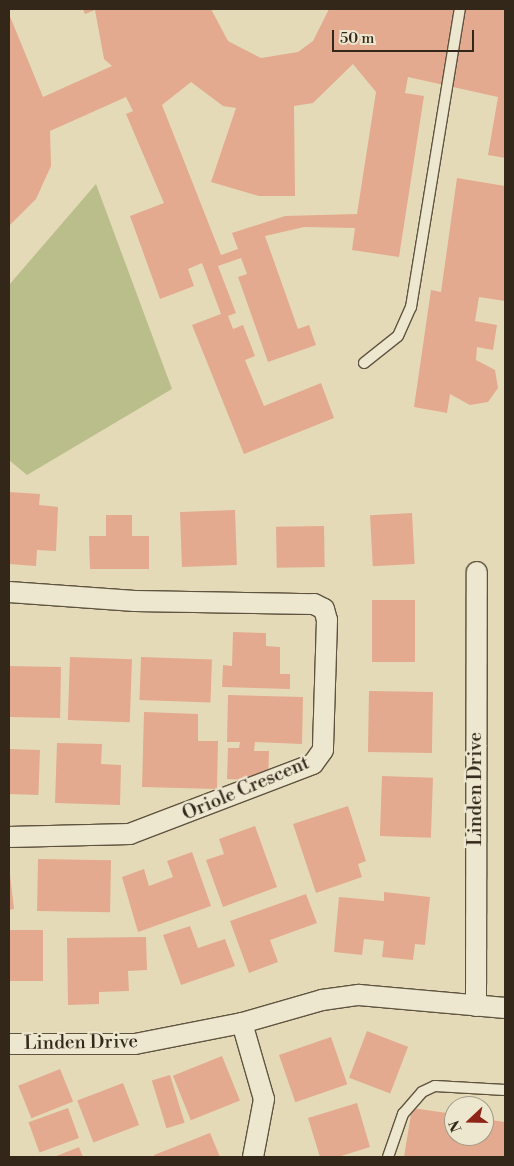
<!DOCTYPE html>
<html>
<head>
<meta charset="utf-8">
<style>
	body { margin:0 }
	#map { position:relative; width:514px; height:1166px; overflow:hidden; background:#e5dab7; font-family:"Libre Bodoni",serif }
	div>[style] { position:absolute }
	.green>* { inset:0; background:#b9be8b }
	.building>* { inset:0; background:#e3aa8f; transform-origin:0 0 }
	.roads { filter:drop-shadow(1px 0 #5f5440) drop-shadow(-1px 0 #5f5440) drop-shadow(0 1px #5f5440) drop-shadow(0 -1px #5f5440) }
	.service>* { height:10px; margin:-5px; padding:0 5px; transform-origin:5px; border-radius:5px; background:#eee7d0 }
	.minor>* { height:20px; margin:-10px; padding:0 10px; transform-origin:10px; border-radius:10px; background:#eee7d0 }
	span { translate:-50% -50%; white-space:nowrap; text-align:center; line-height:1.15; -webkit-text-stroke:4.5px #eee7d0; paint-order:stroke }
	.street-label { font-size:19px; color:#322719 }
	.frame { position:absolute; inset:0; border:10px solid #322719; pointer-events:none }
	.north { position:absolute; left:444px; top:1096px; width:50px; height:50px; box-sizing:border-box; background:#eee7d0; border:1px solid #a39a87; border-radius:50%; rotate:249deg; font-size:14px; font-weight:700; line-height:20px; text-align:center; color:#322719 }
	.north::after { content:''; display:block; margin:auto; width:18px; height:22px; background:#8f2418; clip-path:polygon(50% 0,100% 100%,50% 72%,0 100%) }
	.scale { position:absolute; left:332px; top:30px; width:142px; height:22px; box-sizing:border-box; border:2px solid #322719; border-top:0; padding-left:6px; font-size:15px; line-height:18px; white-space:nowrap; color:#322719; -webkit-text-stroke:4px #eee7d0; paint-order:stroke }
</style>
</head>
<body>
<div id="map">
	<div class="green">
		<div style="clip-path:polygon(96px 184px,172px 389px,27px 475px,9px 460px,9px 285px)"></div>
	</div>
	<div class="building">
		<div style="clip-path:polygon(evenodd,83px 9px,211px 9px,228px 41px,261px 58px,298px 52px,313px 41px,329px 9px,505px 9px,505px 158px,488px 155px,498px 97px,408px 77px,405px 93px,424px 96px,399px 257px,352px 250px,355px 228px,304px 227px,265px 236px,298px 329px,309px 325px,316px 345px,268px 362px,238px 277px,247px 274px,241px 258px,218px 266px,236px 313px,228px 316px,233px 329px,243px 325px,255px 356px,245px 360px,264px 406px,321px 383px,334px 418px,244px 454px,192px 325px,221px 314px,202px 263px,188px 269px,194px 286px,160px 299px,130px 216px,164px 203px,126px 114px,133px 111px,126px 97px,50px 131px,51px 166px,36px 199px,9px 226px,9px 14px,43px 97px,112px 66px,104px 59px,95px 10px,85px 14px,83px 9px,353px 64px,376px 92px,357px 214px,285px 216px,232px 233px,238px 249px,221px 255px,162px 105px,191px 82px,223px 106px,236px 108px,211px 182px,259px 196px,295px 196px,294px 106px,313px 103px,353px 64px)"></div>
		<div style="clip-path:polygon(457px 178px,505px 186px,505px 301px,479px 297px,475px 321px,497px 325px,493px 350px,477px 347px,476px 360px,495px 370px,498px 388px,488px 402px,470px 405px,450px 394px,447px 413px,414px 407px,431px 290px,441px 292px)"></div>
		<div style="clip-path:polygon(9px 492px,40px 494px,39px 505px,58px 507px,56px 551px,37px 550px,36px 566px,9px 564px)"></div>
		<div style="left:235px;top:510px;width:55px;height:55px;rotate:88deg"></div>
		<div style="left:412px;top:513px;width:51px;height:42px;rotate:87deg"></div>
		<div style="clip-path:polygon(106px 515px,132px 515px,132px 536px,149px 536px,149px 569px,90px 569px,89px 536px,106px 536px)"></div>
		<div style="left:324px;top:526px;width:41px;height:48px;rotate:89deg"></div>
		<div style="left:372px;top:600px;width:43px;height:62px"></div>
		<div style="clip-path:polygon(233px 632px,266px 633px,266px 646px,280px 647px,280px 674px,290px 674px,290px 689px,222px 687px,223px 665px,232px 666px)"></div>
		<div style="left:70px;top:657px;width:62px;height:63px;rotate:2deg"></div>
		<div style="left:141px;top:657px;width:71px;height:43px;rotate:2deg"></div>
		<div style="left:9px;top:666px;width:52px;height:51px;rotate:1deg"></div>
		<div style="left:369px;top:691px;width:64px;height:61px;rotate:1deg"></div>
		<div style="clip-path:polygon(228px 695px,303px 697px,302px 744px,255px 742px,254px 751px,269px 751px,268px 781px,227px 779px,228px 748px,239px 748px,240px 742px,227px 742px)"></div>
		<div style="clip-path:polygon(144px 712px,198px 714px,198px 741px,218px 741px,217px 789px,142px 787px)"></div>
		<div style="clip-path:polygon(57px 743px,102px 744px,101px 764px,121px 765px,120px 805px,55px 803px)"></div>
		<div style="left:9px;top:749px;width:31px;height:45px;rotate:2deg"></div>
		<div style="left:382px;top:776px;width:51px;height:60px;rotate:2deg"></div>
		<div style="clip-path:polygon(348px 806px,366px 861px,358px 864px,362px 877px,316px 893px,293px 824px)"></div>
		<div style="clip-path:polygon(255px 826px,277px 887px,223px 907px,206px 860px,224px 854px,219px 839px)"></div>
		<div style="clip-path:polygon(192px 852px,211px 906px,138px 932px,122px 877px,144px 869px,149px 886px,173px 877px,167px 861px)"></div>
		<div style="left:38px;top:859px;width:73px;height:52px;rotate:1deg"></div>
		<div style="clip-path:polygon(9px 866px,14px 909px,9px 910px)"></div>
		<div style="clip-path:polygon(384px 892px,430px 897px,425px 945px,415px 944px,413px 960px,382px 957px,384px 941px,364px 939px,362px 955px,334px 952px,339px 897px,384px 901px)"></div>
		<div style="clip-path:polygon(306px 894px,317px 923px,270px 940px,278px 962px,249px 973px,230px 921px)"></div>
		<div style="clip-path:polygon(190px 926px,198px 948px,225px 939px,235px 966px,181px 985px,163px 935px)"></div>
		<div style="left:9px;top:930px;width:34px;height:51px"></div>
		<div style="clip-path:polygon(146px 937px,147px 970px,128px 971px,129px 991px,99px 992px,99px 1004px,68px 1005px,67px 938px)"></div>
		<div style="left:367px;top:1031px;width:44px;height:50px;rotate:21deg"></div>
		<div style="left:331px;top:1037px;width:50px;height:55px;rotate:71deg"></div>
		<div style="left:222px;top:1056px;width:48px;height:53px;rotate:68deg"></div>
		<div style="left:60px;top:1069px;width:35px;height:45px;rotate:68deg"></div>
		<div style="left:170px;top:1075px;width:50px;height:19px;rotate:73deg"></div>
		<div style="left:123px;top:1083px;width:45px;height:49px;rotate:69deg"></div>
		<div style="clip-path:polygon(357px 1103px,370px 1147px,338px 1157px,320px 1157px,308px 1118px)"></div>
		<div style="left:68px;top:1108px;width:32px;height:42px;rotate:70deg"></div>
		<div style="clip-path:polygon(412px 1108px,454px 1114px,454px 1136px,484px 1136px,484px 1119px,505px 1122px,505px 1157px,404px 1157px)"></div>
		<div style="clip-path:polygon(210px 1133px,220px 1157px,155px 1157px,154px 1155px)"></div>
		<div style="clip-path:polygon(79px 1147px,83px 1157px,54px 1157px)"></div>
	</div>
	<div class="roads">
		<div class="service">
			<div style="left:364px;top:363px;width:43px;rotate:-38.5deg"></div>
			<div style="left:398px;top:336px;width:32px;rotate:-66deg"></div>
			<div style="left:411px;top:307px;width:302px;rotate:-80.7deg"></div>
			<div style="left:388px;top:1157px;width:46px;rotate:-70.8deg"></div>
			<div style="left:403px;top:1114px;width:29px;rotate:-49deg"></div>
			<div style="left:422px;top:1092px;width:14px;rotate:-25deg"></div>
			<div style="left:435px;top:1086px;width:70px;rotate:3.3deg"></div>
		</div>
		<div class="minor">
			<div style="left:9px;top:592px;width:126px;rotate:4.1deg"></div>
			<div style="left:135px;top:601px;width:179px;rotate:1deg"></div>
			<div style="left:314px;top:604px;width:11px;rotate:27deg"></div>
			<div style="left:324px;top:609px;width:11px;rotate:75deg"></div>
			<div style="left:327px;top:620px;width:130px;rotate:91.8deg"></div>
			<div style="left:323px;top:750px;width:17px;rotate:126deg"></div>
			<div style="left:313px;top:764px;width:196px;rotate:159.1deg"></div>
			<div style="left:130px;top:834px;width:121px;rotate:178.6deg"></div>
			<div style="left:476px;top:1006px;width:434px;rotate:-89.9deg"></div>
			<div style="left:242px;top:1023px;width:79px;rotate:73.9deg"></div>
			<div style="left:264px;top:1099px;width:59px;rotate:100.7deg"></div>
			<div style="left:9px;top:1044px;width:126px"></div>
			<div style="left:135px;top:1044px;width:109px;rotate:-11.1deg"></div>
			<div style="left:242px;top:1023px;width:83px;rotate:-16deg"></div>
			<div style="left:322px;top:1000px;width:37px;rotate:-8deg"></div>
			<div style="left:359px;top:995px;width:147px;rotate:5.1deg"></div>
		</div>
	</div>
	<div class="street-label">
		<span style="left:246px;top:789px;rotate:-23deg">Oriole Crescent</span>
		<span style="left:476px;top:789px;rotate:-90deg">Linden Drive</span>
		<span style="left:81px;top:1043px;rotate:-1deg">Linden Drive</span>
	</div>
	<div class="frame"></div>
	<div class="north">N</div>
	<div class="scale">50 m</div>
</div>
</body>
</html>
